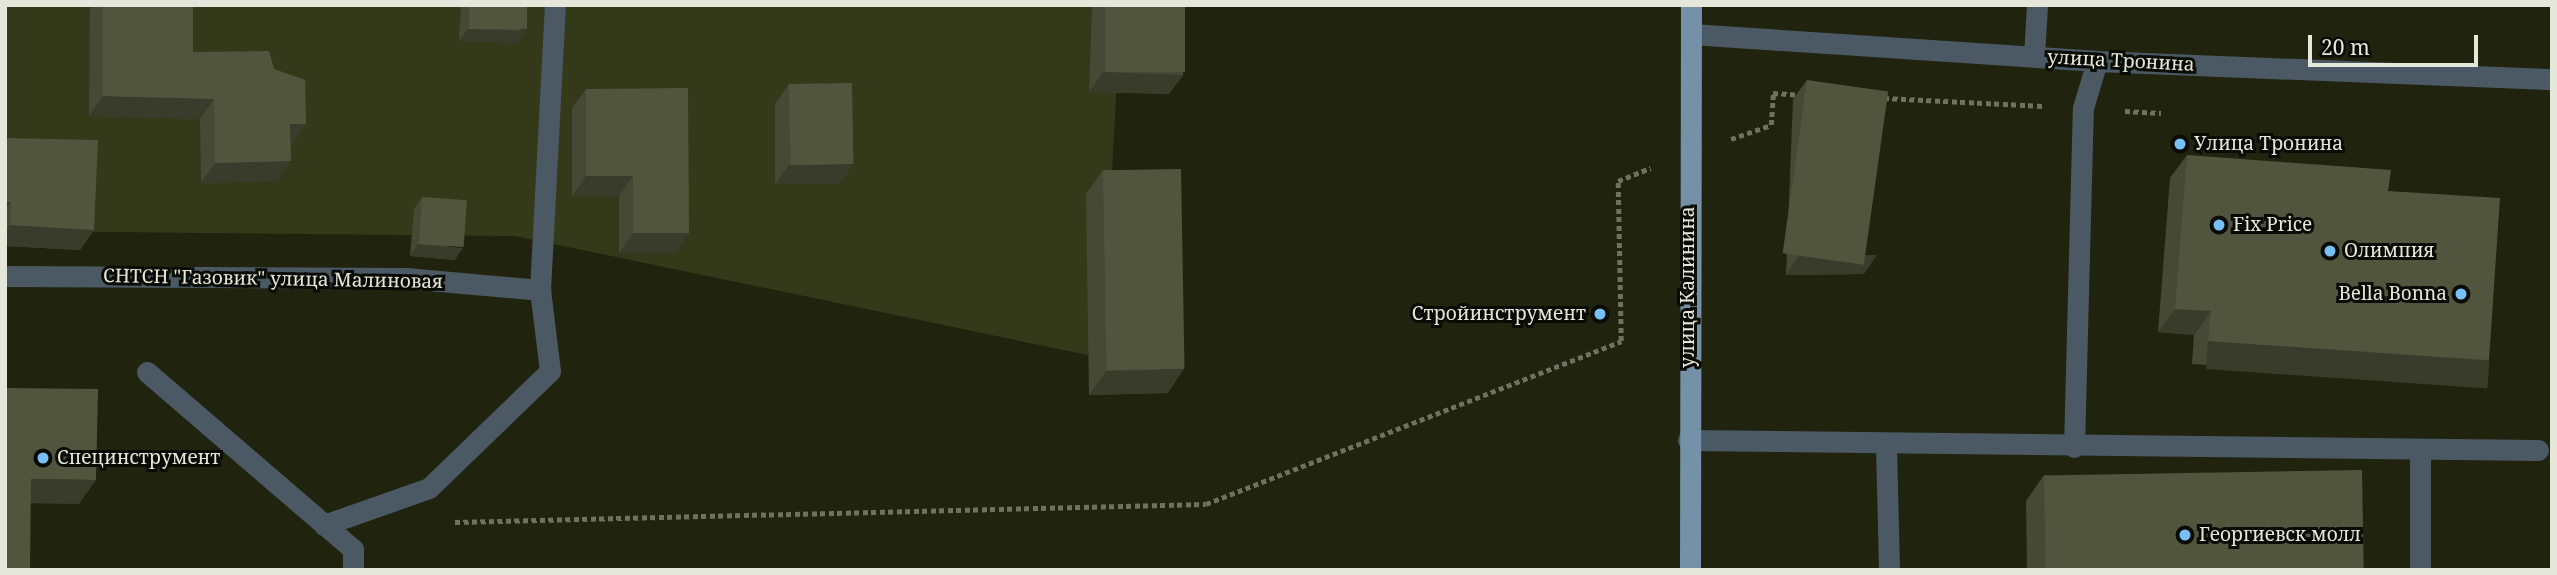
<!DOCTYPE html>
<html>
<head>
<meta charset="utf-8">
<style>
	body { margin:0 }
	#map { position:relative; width:2557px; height:575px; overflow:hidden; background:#20230e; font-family:"Noto Serif",serif }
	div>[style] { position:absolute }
	.green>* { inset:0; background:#343919 }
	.path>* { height:4.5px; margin-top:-2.25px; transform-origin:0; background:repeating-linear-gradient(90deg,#6f7260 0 5px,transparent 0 8.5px) }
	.minor>* { height:21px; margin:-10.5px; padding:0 10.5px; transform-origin:10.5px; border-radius:10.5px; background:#4b5964 }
	.major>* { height:21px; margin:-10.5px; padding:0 10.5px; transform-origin:10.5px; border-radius:10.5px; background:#7491a7 }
	.wall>* { inset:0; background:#464935 }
	.shaded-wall>* { inset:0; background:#393c2b; transform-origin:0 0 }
	.building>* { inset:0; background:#51553e; transform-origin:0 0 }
	.dots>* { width:19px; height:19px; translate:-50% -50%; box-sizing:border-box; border:4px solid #0a0b04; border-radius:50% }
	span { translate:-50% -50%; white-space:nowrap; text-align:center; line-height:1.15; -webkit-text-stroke:6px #0a0b04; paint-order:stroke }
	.street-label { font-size:19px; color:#e4e7da }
	.poi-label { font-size:19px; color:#e4e7da }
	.left { translate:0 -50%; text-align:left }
	.right { translate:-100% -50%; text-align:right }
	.frame { position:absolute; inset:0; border:7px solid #e4e7da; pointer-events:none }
	.scale { position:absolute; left:2308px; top:35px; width:170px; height:32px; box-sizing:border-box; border:4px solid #e4e7da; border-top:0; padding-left:9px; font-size:21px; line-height:24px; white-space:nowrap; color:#e4e7da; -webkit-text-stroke:5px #0a0b04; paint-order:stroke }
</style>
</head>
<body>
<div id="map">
	<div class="green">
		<div style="clip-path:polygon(5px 5px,1121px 5px,1102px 358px,515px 236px,5px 231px)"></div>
	</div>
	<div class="path">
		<div style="left:1884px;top:98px;width:159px;rotate:2.9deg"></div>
		<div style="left:2125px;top:111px;width:36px;rotate:3deg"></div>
		<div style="left:1731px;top:139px;width:42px;rotate:-19.3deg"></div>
		<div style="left:1771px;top:125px;width:32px;rotate:-86deg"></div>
		<div style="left:1773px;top:93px;width:29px;rotate:4deg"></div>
		<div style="left:455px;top:522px;width:751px;rotate:-1.37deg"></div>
		<div style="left:1206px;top:504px;width:446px;rotate:-21.4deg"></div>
		<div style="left:1621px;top:341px;width:160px;rotate:-91.1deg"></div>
		<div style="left:1618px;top:181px;width:35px;rotate:-22deg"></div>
	</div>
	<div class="minor">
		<div style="left:1691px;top:34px;width:407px;rotate:3.8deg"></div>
		<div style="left:2097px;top:61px;width:455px;rotate:2.3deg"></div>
		<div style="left:2034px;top:56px;width:51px;rotate:-86.6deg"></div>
		<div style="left:5px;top:276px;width:401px;rotate:0.3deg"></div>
		<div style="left:406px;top:278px;width:135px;rotate:5.1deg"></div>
		<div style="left:147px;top:372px;width:272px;rotate:40.7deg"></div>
		<div style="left:353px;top:549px;width:21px;rotate:90deg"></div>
		<div style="left:1688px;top:440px;width:850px;rotate:0.67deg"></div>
		<div style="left:1886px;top:446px;width:124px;rotate:88.6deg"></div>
		<div style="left:2074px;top:447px;width:339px;rotate:-88.5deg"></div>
		<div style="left:2083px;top:108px;width:49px;rotate:-73.4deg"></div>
		<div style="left:2420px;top:450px;width:120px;rotate:90deg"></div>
		<div style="left:324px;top:525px;width:111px;rotate:-19.4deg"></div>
		<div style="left:429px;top:488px;width:168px;rotate:-44deg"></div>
		<div style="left:550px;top:371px;width:82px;rotate:-97deg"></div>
		<div style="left:540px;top:290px;width:285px;rotate:-87deg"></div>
	</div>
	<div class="major">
		<div style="left:1690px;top:570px;width:565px;rotate:-89.9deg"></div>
	</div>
	<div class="wall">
		<div style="clip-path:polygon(90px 5px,193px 5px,193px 52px,274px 69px,306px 124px,292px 144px,291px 144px,277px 181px,201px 183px,200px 119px,89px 116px)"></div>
		<div style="clip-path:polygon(461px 5px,527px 5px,518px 43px,459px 41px)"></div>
		<div style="clip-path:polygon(1092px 5px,1185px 5px,1183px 75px,1169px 94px,1089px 92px)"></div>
		<div style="clip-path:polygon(1807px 80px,1864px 274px,1786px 275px,1793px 99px)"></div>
		<div style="clip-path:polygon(789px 84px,853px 164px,839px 184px,775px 184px,775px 104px)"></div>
		<div style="clip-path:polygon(586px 89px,689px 233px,676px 253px,619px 253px,619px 196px,572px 196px,572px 108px)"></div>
		<div style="clip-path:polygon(5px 138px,94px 230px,80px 250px,5px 246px)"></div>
		<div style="clip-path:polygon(2187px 155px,2489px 360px,2472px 383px,2192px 364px,2194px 335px,2158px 332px,2170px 178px)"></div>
		<div style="clip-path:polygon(1103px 170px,1168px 393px,1089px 395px,1086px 194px)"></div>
		<div style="clip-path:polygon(422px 197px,455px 260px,410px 256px,414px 209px)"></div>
		<div style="clip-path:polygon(2044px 475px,2363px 570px,2027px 570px,2026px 501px)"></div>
	</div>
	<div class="shaded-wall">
		<div style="clip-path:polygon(468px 29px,526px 31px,518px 43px,459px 41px)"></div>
		<div style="clip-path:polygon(1103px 72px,1183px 75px,1169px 94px,1089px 92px)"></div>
		<div style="clip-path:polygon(103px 96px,214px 99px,200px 119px,89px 116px)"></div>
		<div style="clip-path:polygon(290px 124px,306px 124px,292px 144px,277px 144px)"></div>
		<div style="clip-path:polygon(291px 161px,277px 181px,201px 183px,215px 163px)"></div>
		<div style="clip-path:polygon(853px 164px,839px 184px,775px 184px,789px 165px)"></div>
		<div style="clip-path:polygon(586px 176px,633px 176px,619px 196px,572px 196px)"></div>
		<div style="clip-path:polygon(5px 202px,11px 202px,5px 210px)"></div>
		<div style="clip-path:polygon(10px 225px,94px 230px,80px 250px,5px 246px,5px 232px)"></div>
		<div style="clip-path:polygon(633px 233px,689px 233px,676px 253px,619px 253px)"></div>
		<div style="clip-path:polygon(418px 244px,463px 248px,455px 260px,410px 256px)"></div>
		<div style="clip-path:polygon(1799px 255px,1877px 255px,1864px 274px,1786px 275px)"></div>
		<div style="clip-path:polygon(2175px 309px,2211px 311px,2194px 335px,2158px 332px)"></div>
		<div style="left:2208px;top:341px;width:282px;height:28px;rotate:4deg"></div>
		<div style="clip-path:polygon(1184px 369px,1168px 393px,1089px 395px,1106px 371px)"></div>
		<div style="clip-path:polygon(31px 479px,96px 480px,79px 504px,15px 503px)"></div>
	</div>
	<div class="building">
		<div style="clip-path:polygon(103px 5px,193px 5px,193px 52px,269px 51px,274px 69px,305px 80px,306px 124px,290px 124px,291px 161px,215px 163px,214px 99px,103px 96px)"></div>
		<div style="left:469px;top:5px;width:58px;height:24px"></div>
		<div style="left:1105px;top:5px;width:80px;height:67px"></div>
		<div style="left:1807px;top:80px;width:82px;height:175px;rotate:8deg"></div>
		<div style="left:852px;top:83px;width:81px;height:63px;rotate:89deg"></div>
		<div style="clip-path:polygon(688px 88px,689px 233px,633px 233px,633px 176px,586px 176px,586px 89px)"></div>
		<div style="clip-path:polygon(5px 138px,98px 140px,94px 230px,10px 225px,11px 202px,5px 202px)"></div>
		<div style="clip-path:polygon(2187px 155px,2391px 170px,2388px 191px,2500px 198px,2489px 360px,2208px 341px,2211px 311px,2175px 309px)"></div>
		<div style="left:1181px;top:169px;width:200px;height:78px;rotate:89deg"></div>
		<div style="left:422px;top:197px;width:45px;height:47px;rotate:4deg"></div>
		<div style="clip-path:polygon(5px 388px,98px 389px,96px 480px,31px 479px,30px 570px,5px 570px)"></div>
		<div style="left:2362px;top:470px;width:100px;height:318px;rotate:89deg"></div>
	</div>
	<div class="dots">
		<div style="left:2180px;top:144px;background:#77c0f7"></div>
		<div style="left:2219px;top:225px;background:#77c0f7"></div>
		<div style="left:2330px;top:251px;background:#77c0f7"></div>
		<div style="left:2461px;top:294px;background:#77c0f7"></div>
		<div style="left:1600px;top:314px;background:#77c0f7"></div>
		<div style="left:43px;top:458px;background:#77c0f7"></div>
		<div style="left:2185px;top:535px;background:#77c0f7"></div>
	</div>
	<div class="street-label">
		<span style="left:2121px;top:61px;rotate:3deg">улица Тронина</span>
		<span style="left:273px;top:279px;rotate:1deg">СНТСН "Газовик" улица Малиновая</span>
		<span style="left:1688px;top:287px;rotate:-90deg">улица Калинина</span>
	</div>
	<div class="poi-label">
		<span class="left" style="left:2194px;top:144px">Улица Тронина</span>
		<span class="left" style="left:2233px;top:225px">Fix Price</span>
		<span class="left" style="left:2344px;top:251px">Олимпия</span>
		<span class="right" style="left:2447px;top:294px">Bella Bonna</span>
		<span class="right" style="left:1586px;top:314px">Стройинструмент</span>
		<span class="left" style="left:57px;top:458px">Специнструмент</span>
		<span class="left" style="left:2199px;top:535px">Георгиевск молл</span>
	</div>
	<div class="frame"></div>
	<div class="scale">20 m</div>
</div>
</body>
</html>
